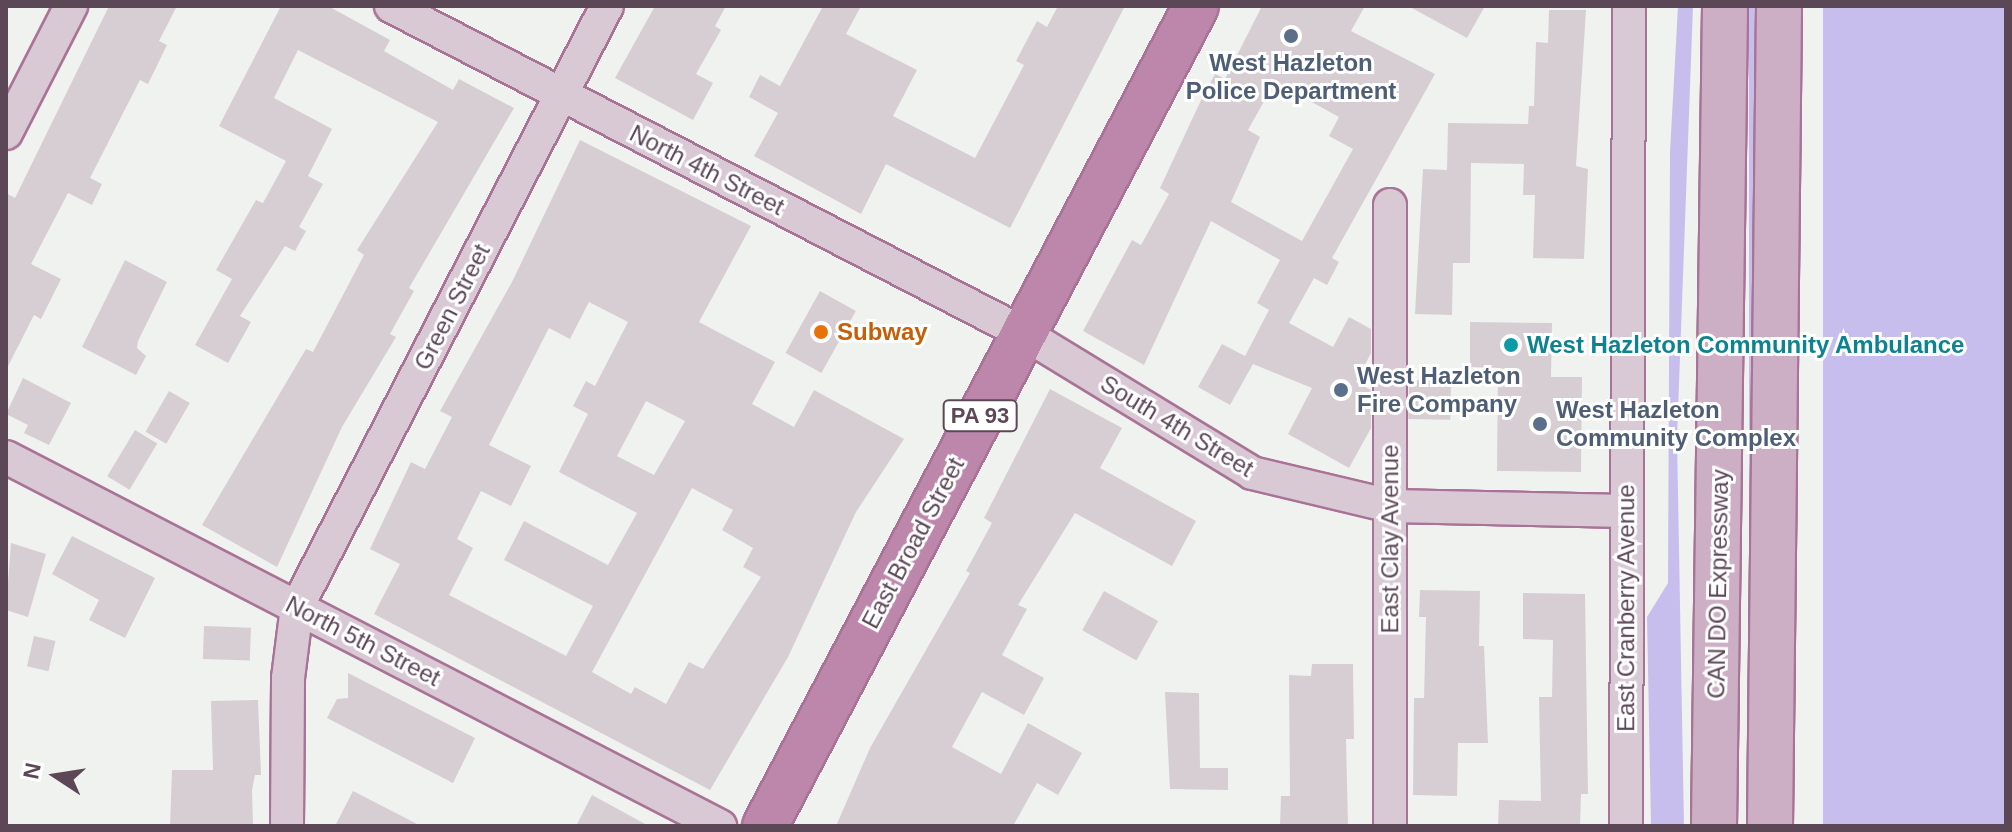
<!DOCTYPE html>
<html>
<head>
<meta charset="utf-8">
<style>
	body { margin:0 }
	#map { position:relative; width:2012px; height:832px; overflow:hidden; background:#f0f2ef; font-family:Helvetica,sans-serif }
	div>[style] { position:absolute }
	.green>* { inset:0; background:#c7beee; transform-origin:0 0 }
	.building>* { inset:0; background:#d7ced3; transform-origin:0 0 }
	.roads { filter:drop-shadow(2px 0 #a97397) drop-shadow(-2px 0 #a97397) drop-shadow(0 2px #a97397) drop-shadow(0 -2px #a97397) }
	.street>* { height:32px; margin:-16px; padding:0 16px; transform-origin:16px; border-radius:16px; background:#d9c9d5 }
	.primary>* { height:44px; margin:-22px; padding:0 22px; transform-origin:22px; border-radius:22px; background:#cdafc5 }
	.highway>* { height:44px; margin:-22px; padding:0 22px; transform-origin:22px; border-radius:22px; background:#bd87ac }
	.dots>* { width:22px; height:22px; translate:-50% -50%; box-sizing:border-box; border:4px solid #fff; border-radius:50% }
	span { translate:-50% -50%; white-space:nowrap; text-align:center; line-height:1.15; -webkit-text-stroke:6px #fff; paint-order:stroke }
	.shield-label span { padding:2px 6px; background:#fff; border:2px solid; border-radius:6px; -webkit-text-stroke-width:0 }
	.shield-label { font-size:22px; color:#5c4757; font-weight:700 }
	.service-label { font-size:24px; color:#4e5e75; font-weight:700 }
	.left { translate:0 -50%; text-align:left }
	.street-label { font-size:24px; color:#5c4757 }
	.food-label { font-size:24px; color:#c56008; font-weight:700 }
	.culture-label { font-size:24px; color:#0d838f; font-weight:700 }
	.frame { position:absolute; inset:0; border:8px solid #5c4757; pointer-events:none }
	.north { position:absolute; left:16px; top:736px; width:80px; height:80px; -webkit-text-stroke:6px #fff; paint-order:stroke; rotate:282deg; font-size:22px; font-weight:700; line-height:32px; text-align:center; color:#5c4757 }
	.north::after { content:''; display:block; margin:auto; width:28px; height:36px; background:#5c4757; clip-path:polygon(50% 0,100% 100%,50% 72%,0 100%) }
</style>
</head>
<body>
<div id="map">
	<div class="green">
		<div style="clip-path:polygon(1678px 6px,1693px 6px,1677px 438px,1684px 826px,1651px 826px,1647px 617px,1668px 583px,1670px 152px)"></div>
		<div style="left:1749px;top:6px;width:13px;height:820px"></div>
		<div style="left:1823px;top:6px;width:183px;height:820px"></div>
	</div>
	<div class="building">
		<div style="clip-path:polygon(109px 6px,177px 6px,159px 41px,167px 45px,148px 84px,140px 80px,90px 178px,102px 184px,92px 205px,68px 193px,31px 264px,61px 279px,41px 319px,34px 315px,6px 370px,6px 193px,15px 198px)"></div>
		<div style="clip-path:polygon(281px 6px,328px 6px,390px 40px,384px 51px,453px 90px,459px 79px,514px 108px,409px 288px,414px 291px,390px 334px,396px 337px,342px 427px,277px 567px,202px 525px,306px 349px,313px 352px,364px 255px,357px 250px,438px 122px,298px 50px,274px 98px,332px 129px,308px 176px,323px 184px,299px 227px,306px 231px,295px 251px,285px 246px,240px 316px,251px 322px,228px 363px,195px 345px,232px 279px,216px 270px,256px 200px,263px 203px,286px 161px,219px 126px)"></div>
		<div style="clip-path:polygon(655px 6px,726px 6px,715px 26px,721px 30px,696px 74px,713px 83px,693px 120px,615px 78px)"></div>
		<div style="clip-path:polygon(823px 6px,861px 6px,846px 34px,917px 70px,893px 116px,975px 158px,1024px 65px,1016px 61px,1037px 21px,1047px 27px,1058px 6px,1125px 6px,1010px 228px,886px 164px,861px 214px,754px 156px,778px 113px,749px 97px,760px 75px,780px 86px)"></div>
		<div style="clip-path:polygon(evenodd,1262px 6px,1365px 6px,1351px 31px,1435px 74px,1332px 258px,1339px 262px,1327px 285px,1314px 278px,1289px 323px,1333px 347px,1349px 317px,1371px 329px,1371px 353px,1356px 382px,1371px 390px,1371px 428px,1349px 468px,1288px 434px,1312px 388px,1253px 364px,1230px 405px,1198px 387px,1222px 344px,1245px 356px,1269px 310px,1257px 303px,1280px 260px,1211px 221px,1144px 365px,1083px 331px,1132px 240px,1141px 245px,1169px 194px,1160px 188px,1202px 98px,1215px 74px,1225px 79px,1262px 6px,1275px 82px,1339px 117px,1329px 136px,1353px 149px,1302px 241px,1231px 202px,1260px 137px,1248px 130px,1275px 82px)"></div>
		<div style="clip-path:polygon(1408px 6px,1485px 6px,1467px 38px)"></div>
		<div style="clip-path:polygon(1549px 10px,1586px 10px,1576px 166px,1588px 169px,1584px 259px,1533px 258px,1535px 195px,1523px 195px,1524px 164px,1471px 163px,1470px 263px,1453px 263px,1452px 315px,1415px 314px,1423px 169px,1447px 170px,1448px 123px,1528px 124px,1529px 106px,1534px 106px,1536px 42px,1548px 43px)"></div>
		<div style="clip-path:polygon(evenodd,580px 140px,751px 226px,699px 322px,775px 362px,752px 404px,794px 427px,814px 390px,904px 439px,856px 512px,788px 657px,710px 790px,374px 614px,400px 564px,370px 549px,411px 462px,425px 469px,452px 417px,440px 411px,512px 282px,580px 140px,589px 302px,628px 322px,595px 386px,586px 381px,573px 406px,588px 414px,559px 472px,637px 513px,608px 565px,524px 521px,504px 560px,593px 606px,566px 656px,449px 595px,473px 548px,457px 539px,481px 491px,511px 506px,531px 466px,489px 445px,549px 328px,570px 339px,589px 302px,580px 140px,646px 401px,685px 421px,654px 475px,617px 456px,646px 401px,580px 140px,692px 488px,733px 510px,722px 530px,753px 548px,743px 567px,761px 577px,703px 669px,689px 662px,666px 704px,635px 687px,631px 694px,592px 672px,692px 488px)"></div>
		<div style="clip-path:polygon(125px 260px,167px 282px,138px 341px,137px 348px,146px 356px,136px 375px,82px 347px)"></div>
		<div style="left:820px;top:291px;width:41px;height:71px;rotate:29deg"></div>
		<div style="clip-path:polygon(1470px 322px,1552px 323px,1551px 377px,1582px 377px,1581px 472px,1497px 471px,1498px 368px,1470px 367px)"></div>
		<div style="clip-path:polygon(23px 378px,71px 403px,49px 445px,24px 433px,28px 425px,6px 414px)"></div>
		<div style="left:1409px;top:380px;width:42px;height:39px;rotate:1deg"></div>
		<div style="clip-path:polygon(1050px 389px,1122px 428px,1100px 468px,1196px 521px,1172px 566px,1075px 513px,1018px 605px,1027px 609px,1002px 655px,1044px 678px,1024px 715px,982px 692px,952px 747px,1001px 774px,1028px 723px,1082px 753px,1058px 795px,1037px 783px,1013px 826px,836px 826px,870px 748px,970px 573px,966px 571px,992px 523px,984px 518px)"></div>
		<div style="left:169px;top:391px;width:24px;height:47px;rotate:30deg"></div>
		<div style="left:135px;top:430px;width:26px;height:54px;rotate:31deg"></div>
		<div style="clip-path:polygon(72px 536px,155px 578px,125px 638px,89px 620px,99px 600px,52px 574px)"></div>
		<div style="clip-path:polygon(11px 543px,46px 554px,28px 617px,6px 610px)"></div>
		<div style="clip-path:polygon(1420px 590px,1480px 591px,1479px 646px,1484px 646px,1488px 743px,1458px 743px,1457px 796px,1413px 795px,1414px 698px,1424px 698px,1426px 617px,1419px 617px)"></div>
		<div style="left:1104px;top:591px;width:62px;height:45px;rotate:29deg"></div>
		<div style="clip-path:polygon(1523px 593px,1585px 594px,1588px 794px,1581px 794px,1580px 826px,1498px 826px,1499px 800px,1541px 801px,1539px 697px,1552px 697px,1553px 640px,1523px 639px)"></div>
		<div style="left:204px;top:626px;width:47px;height:33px;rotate:2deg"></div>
		<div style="left:34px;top:636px;width:22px;height:31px;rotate:13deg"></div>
		<div style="clip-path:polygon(1312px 664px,1353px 664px,1354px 739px,1346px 739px,1348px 826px,1280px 826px,1281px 796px,1290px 796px,1289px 675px,1311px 676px)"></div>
		<div style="clip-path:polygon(348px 673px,475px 738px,453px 783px,327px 718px,337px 699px,348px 698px)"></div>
		<div style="clip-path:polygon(1165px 692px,1199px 693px,1200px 768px,1228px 768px,1228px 790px,1170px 789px)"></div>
		<div style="clip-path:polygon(258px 700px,261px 775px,255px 775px,252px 790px,253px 826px,170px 826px,172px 770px,213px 770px,211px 701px)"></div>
		<div style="clip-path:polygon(353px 791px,421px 826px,335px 826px)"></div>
		<div style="clip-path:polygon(592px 795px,649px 826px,576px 826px)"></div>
	</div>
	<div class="roads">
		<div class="street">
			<div style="left:391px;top:6px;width:712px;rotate:27.36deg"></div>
			<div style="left:1023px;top:333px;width:268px;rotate:31.4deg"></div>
			<div style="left:1252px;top:473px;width:143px;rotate:13.4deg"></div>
			<div style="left:1391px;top:506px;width:235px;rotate:1.2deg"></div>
			<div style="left:6px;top:133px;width:143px;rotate:-62.9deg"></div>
			<div style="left:6px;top:457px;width:804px;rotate:27.33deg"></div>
			<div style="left:287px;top:826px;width:148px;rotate:-89.6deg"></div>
			<div style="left:288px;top:678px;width:72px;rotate:-82.8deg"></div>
			<div style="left:297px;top:607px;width:676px;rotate:-62.72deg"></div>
			<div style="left:1390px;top:826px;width:621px;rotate:-90deg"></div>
			<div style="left:1626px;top:826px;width:820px;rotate:-89.79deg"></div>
		</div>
		<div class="primary">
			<div style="left:1714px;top:826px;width:820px;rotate:-89.23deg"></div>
			<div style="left:1770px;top:826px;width:820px;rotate:-89.37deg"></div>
		</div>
		<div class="highway">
			<div style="left:765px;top:826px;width:926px;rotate:-62.27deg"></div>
		</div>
	</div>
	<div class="dots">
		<div style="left:1291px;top:36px;background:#5c6f8a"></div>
		<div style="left:821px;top:332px;background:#e8710a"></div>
		<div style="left:1511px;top:345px;background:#0f9aa8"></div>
		<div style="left:1341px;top:390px;background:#5c6f8a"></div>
		<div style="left:1540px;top:424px;background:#5c6f8a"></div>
	</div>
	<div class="shield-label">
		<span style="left:980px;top:416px">PA 93</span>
	</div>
	<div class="service-label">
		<span style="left:1291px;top:77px">West Hazleton<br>Police Department</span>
		<span class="left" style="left:1357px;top:390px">West Hazleton<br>Fire Company</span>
		<span class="left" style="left:1556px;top:424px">West Hazleton<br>Community Complex</span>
	</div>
	<div class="street-label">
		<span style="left:707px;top:170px;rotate:27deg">North 4th Street</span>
		<span style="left:452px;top:307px;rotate:-63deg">Green Street</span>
		<span style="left:1177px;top:426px;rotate:31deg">South 4th Street</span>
		<span style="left:1390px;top:539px;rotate:-90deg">East Clay Avenue</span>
		<span style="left:913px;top:543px;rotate:-62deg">East Broad Street</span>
		<span style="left:1718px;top:584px;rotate:-89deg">CAN DO Expressway</span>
		<span style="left:1626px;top:608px;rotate:-90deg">East Cranberry Avenue</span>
		<span style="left:363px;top:641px;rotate:27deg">North 5th Street</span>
	</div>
	<div class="food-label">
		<span class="left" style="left:837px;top:332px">Subway</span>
	</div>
	<div class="culture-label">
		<span class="left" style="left:1527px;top:345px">West Hazleton Community Ambulance</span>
	</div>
	<div class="frame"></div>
	<div class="north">N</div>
</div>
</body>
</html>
